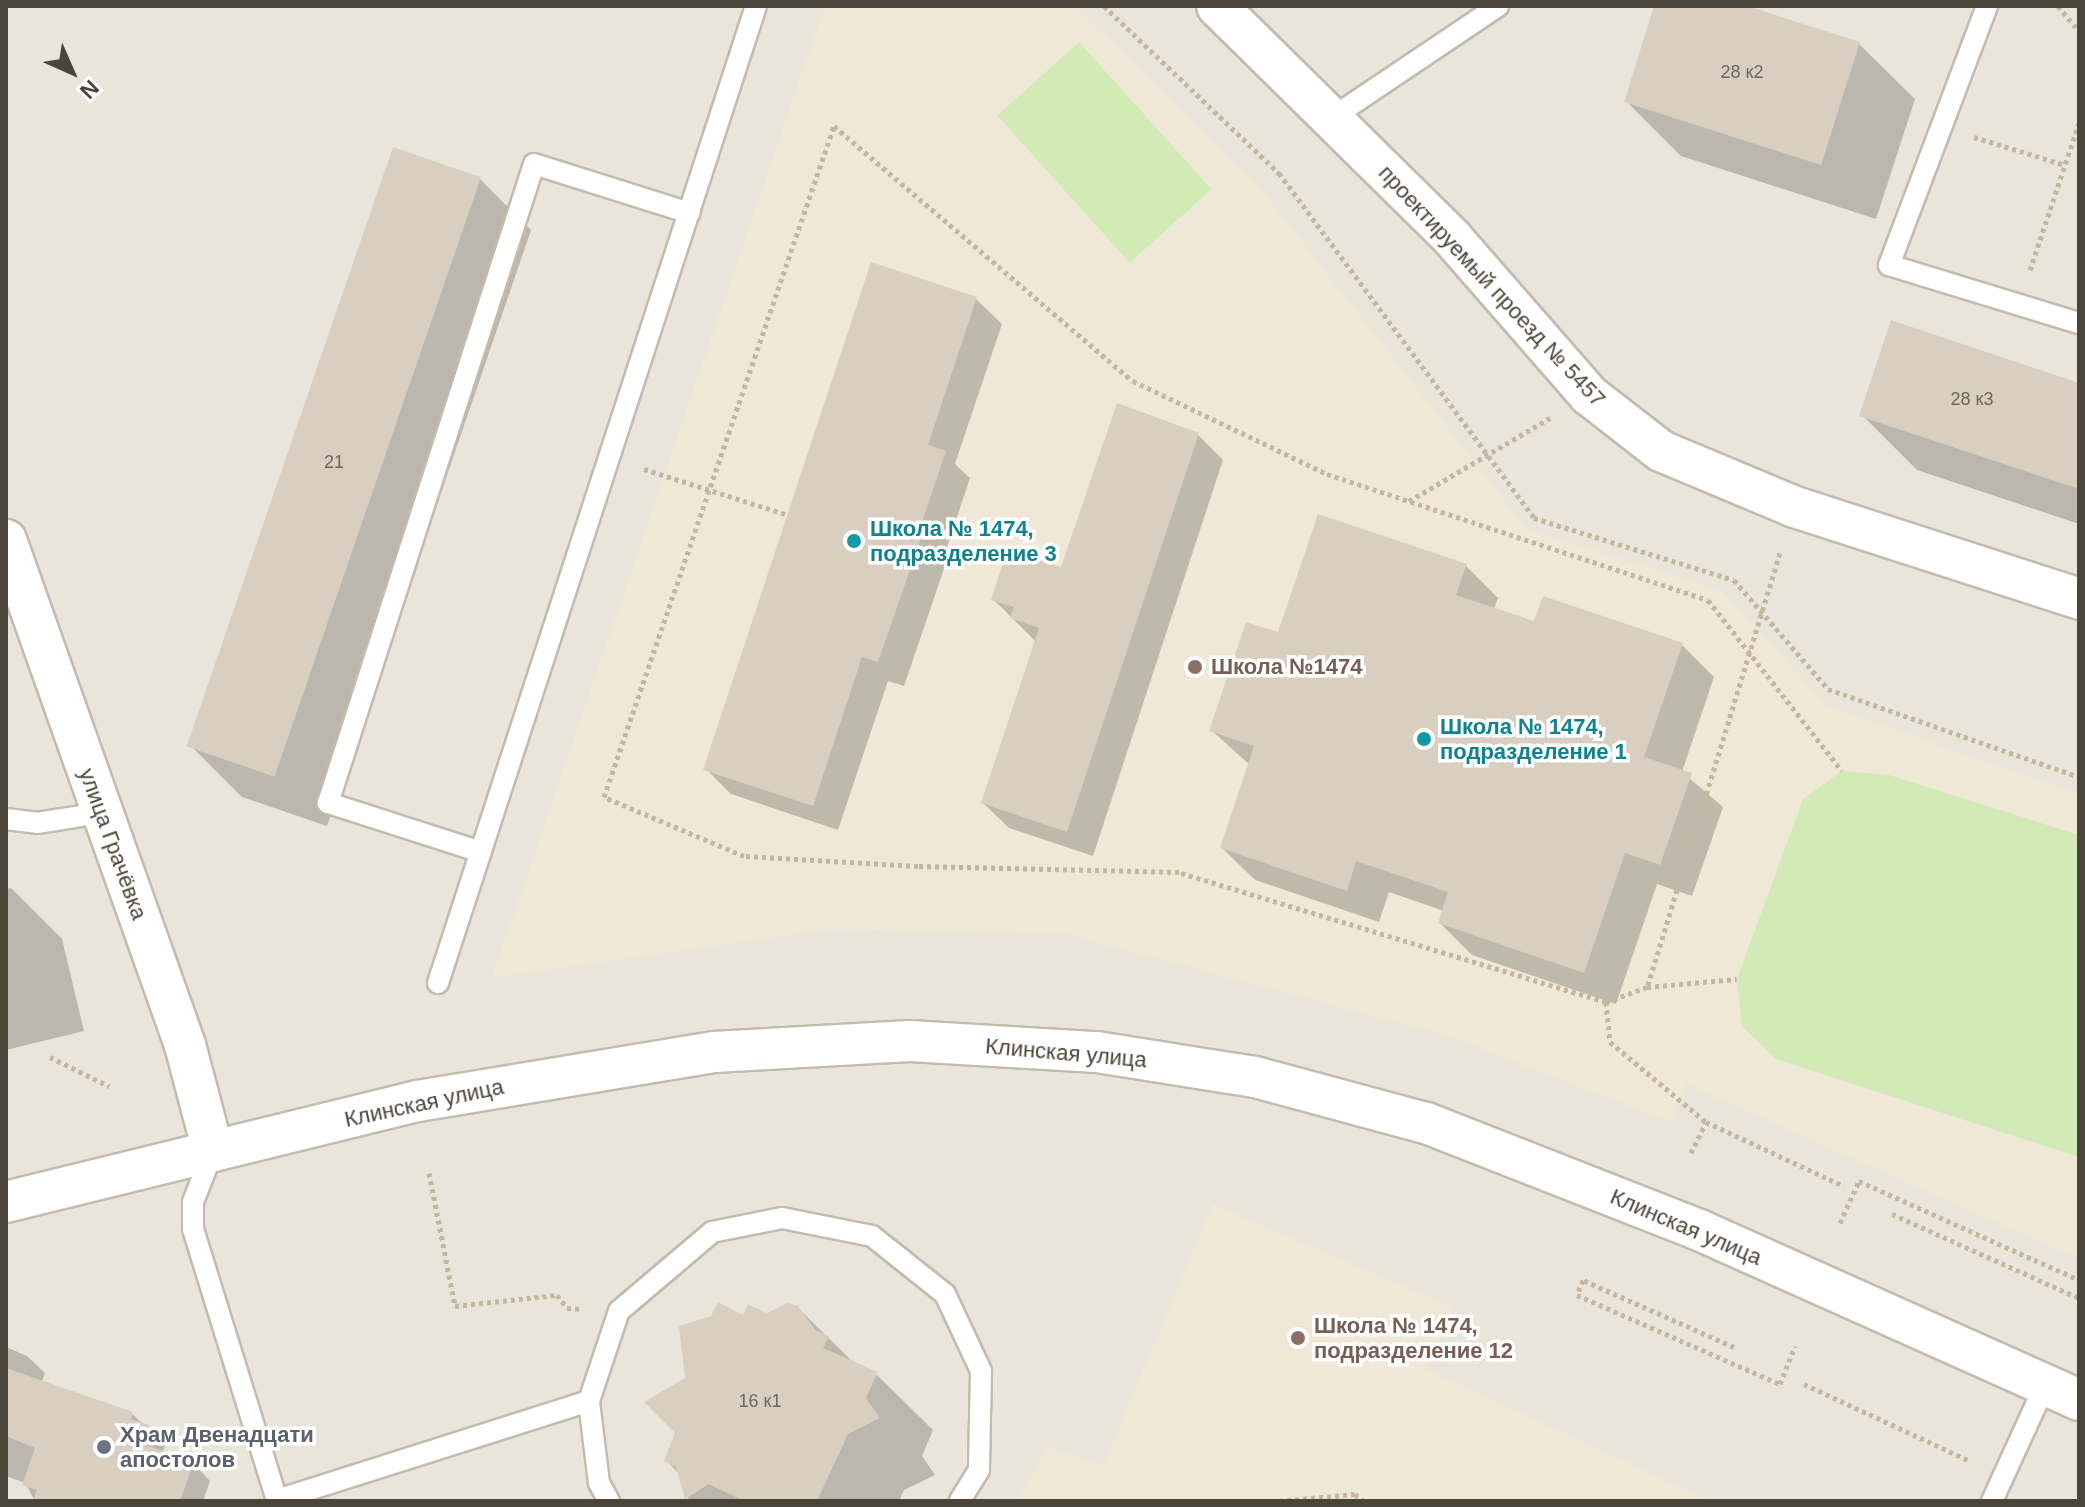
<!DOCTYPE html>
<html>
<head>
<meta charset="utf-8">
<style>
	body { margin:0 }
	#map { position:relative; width:2085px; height:1507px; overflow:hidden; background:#f6f3ec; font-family:Helvetica,sans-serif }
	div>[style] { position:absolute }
	.residential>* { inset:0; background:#eae5da; transform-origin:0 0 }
	.education>* { inset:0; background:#efe8d6 }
	.green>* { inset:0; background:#d2eab5; transform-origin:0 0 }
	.shadow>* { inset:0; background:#0003 }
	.building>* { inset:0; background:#d8cfc1; transform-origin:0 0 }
	.path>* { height:5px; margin-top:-2.5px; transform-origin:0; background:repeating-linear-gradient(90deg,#c4b79f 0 4px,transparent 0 8px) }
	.roads { filter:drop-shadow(2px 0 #c2bbae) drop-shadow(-2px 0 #c2bbae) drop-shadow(0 2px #c2bbae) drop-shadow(0 -2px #c2bbae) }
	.lane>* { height:20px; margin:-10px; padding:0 10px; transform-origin:10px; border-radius:10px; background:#fff }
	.street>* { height:40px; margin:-20px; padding:0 20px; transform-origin:20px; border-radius:20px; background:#fff }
	.dots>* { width:22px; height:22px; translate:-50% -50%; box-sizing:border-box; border:4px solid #fff; border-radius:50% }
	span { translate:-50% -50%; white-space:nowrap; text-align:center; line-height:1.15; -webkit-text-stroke:7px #fff; paint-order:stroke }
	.number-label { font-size:18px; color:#6e675b }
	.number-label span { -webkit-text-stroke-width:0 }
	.street-label { font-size:22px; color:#4b4439 }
	.culture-label { font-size:22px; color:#0d838f; font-weight:700 }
	.left { translate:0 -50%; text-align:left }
	.education-label { font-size:22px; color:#785e54; font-weight:700 }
	.worship-label { font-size:22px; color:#5b616d; font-weight:700 }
	.frame { position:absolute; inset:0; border:8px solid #4b4439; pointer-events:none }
	.north { position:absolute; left:32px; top:32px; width:80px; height:80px; -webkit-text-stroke:6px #fff; paint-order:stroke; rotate:135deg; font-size:22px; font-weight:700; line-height:32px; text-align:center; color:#4b4439 }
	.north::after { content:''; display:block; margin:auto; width:28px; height:36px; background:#4b4439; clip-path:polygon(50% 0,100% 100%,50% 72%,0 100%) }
</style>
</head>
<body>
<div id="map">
	<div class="residential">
		<div style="left:6px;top:6px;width:2073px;height:1495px"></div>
	</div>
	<div class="education">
		<div style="clip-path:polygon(825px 6px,1074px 6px,1257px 184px,1526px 528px,1723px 592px,1827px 706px,2079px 794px,2079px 1259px,1686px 1084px,1671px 1122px,1448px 1036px,1066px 934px,831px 929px,492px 978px)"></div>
		<div style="clip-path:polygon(1213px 1204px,1453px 1307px,1426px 1369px,1711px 1501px,1018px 1501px,1047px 1447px,1103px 1466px)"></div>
	</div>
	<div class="green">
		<div style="left:1079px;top:42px;width:198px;height:110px;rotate:48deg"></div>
		<div style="clip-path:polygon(1842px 771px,1889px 775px,2079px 835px,2079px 1157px,1776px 1059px,1742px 1026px,1737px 979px,1803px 799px)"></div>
	</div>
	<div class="shadow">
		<div style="clip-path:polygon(1656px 6px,1740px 6px,1859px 44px,1915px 99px,1876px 219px,1681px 156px,1626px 101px)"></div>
		<div style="clip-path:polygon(479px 178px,531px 230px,327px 826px,242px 797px,191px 746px)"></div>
		<div style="clip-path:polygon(873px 265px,976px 299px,1002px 324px,955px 464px,970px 478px,942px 562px,945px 566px,904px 686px,888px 681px,838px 830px,731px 794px,706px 769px)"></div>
		<div style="clip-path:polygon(2079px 385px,2079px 524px,1917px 470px,1862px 415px)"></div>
		<div style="clip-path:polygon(1198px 435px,1223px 460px,1093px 856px,1009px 828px,983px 803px,1036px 642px,993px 599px,1062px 569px)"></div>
		<div style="clip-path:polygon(1465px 565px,1498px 598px,1494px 609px,1536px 623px,1682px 645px,1714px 677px,1682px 772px,1723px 807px,1692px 896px,1657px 884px,1616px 1004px,1472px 955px,1440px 923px,1444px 911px,1389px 892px,1379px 922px,1255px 880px,1222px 848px,1250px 765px,1211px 730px,1279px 635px)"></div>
		<div style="clip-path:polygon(11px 888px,62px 939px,84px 1031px,6px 1050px,6px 889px)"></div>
		<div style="clip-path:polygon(797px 1307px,855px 1364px,876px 1374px,933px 1430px,922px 1456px,935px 1475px,904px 1490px,899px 1501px,689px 1501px,680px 1475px,666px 1460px,677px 1433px,687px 1379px,744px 1318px)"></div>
		<div style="clip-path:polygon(6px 1347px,27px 1356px,45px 1373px,41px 1383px,132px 1414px,166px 1444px,162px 1453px,193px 1463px,210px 1481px,203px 1501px,35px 1501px,25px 1483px,6px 1476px)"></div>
	</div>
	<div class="building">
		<div style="clip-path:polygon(1654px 6px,1747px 6px,1860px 42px,1821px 165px,1624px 102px)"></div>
		<div style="left:393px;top:147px;width:93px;height:634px;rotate:19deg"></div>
		<div style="clip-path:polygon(871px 262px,977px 297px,928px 445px,946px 451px,917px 537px,921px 538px,878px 662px,862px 657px,813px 806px,703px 770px)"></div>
		<div style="clip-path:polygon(1891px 320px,2079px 383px,2079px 489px,1859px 416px)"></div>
		<div style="clip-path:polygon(1117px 403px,1199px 433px,1067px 832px,981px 803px,1039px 628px,1010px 618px,1014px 607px,991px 600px,1007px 551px,1061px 567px)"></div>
		<div style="clip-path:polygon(1318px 514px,1467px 564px,1456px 595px,1534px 621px,1543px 596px,1683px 643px,1644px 757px,1692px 773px,1660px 865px,1625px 853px,1584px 973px,1438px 923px,1448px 892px,1356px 861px,1347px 891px,1220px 848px,1254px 746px,1209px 731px,1246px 622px,1278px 632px)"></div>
		<div style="clip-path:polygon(718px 1302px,743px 1315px,748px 1304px,767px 1313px,788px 1303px,798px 1306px,815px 1330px,829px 1336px,823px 1348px,878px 1372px,866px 1398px,880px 1418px,848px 1434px,817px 1501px,744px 1501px,709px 1484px,685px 1499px,676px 1467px,664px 1461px,675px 1433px,644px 1402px,685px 1378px,679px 1326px,711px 1316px)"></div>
		<div style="clip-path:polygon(6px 1368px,133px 1412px,131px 1419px,149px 1425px,143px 1444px,194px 1462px,180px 1501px,33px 1501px,37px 1490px,22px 1485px,35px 1448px,6px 1436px)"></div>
	</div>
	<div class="path">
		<div style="left:1104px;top:6px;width:242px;rotate:43.7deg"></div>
		<div style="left:1279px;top:173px;width:429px;rotate:53.5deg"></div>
		<div style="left:1534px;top:518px;width:209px;rotate:17.2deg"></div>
		<div style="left:1734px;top:580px;width:144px;rotate:49.2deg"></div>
		<div style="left:1828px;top:689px;width:266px;rotate:19.3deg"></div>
		<div style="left:2058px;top:6px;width:33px;rotate:50deg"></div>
		<div style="left:1974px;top:137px;width:95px;rotate:17.1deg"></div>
		<div style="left:2030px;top:270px;width:155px;rotate:-71.6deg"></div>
		<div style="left:644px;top:469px;width:151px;rotate:17.7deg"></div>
		<div style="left:1409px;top:501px;width:164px;rotate:-30.5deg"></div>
		<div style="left:1780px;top:553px;width:454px;rotate:107deg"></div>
		<div style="left:1647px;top:987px;width:44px;rotate:159.9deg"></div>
		<div style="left:1606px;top:1002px;width:40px;rotate:84.3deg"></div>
		<div style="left:1610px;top:1042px;width:125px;rotate:39.8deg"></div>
		<div style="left:1706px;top:1122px;width:152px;rotate:24.9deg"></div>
		<div style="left:1647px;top:987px;width:90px;rotate:-5.1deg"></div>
		<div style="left:1606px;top:1002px;width:446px;rotate:-163.1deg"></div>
		<div style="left:1179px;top:872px;width:261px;rotate:-178.7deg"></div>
		<div style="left:918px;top:866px;width:174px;rotate:-176.7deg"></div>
		<div style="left:744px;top:856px;width:152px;rotate:-157.1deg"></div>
		<div style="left:604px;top:797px;width:709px;rotate:-71.08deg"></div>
		<div style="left:834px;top:126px;width:393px;rotate:40.5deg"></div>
		<div style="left:1133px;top:381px;width:215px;rotate:25.6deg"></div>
		<div style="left:1327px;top:474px;width:401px;rotate:18.3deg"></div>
		<div style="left:1708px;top:600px;width:217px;rotate:51.9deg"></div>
		<div style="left:50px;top:1057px;width:66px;rotate:26.2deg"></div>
		<div style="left:1691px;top:1153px;width:34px;rotate:-64deg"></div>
		<div style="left:429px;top:1173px;width:136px;rotate:78.9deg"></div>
		<div style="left:455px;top:1306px;width:103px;rotate:-6.2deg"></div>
		<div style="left:557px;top:1295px;width:16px;rotate:52deg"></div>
		<div style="left:567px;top:1308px;width:15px;rotate:4deg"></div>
		<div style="left:1892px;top:1214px;width:205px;rotate:24.2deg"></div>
		<div style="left:1840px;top:1223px;width:46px;rotate:-65.7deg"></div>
		<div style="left:1859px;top:1181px;width:241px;rotate:24.2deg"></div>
		<div style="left:1734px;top:1347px;width:165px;rotate:-156.1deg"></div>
		<div style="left:1583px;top:1280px;width:16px;rotate:112deg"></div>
		<div style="left:1577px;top:1295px;width:222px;rotate:23.7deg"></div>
		<div style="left:1780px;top:1384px;width:41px;rotate:-68.5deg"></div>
		<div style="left:1804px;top:1384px;width:183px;rotate:24.9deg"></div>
		<div style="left:1279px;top:1501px;width:76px;rotate:-5.3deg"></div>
		<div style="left:1355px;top:1494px;width:11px;rotate:41deg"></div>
	</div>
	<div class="roads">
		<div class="lane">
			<div style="left:1987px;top:6px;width:277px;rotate:110.7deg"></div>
			<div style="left:1889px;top:265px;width:199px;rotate:17deg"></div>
			<div style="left:1333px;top:117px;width:199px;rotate:-33.9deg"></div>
			<div style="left:6px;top:819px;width:31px;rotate:7deg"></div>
			<div style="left:37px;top:823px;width:65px;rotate:-8.9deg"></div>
			<div style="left:481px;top:852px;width:161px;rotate:-162.2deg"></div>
			<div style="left:328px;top:803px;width:671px;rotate:-72.13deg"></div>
			<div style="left:534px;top:164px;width:163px;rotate:17.5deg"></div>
			<div style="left:438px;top:983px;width:1027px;rotate:-71.97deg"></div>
			<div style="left:213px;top:1151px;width:55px;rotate:111.4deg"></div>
			<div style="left:193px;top:1202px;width:27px;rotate:90deg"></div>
			<div style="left:193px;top:1229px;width:284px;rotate:72.8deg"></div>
			<div style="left:277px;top:1500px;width:327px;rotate:-17.6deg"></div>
			<div style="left:609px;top:1501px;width:21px;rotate:-119deg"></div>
			<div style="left:599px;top:1483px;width:83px;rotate:-97deg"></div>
			<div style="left:589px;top:1401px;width:95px;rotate:-71.6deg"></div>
			<div style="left:619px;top:1311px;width:122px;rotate:-40.3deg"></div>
			<div style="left:712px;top:1232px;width:71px;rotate:-11.3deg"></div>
			<div style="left:782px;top:1218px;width:92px;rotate:11.3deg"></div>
			<div style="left:872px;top:1236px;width:93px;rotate:38.5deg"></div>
			<div style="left:945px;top:1294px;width:85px;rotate:64.9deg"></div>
			<div style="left:981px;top:1371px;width:99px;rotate:91.2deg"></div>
			<div style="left:979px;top:1470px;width:36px;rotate:122deg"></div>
			<div style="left:1992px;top:1501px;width:128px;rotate:-65.4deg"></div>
		</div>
		<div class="street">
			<div style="left:1217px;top:6px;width:332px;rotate:44.6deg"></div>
			<div style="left:1453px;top:239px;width:207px;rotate:48.9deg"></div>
			<div style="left:1589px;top:395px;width:91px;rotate:37.9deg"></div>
			<div style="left:1661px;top:451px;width:145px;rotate:22.7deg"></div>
			<div style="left:1795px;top:507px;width:299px;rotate:17.9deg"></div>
			<div style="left:6px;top:540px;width:536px;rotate:70.48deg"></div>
			<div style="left:185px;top:1045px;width:110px;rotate:75.2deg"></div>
			<div style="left:6px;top:1202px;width:424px;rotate:-13.8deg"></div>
			<div style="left:418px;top:1101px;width:300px;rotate:-9.4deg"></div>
			<div style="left:714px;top:1052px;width:196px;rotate:-3.2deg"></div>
			<div style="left:910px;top:1041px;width:187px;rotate:3.4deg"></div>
			<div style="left:1097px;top:1052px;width:160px;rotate:9deg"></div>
			<div style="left:1255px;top:1077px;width:177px;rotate:15.1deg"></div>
			<div style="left:1426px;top:1123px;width:293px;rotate:21.4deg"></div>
			<div style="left:1699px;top:1230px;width:416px;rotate:24.1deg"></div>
		</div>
	</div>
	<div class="dots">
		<div style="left:854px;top:541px;background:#0f9aa8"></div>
		<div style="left:1195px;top:667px;background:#8d6e63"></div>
		<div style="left:1424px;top:739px;background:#0f9aa8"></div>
		<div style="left:1298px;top:1338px;background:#8d6e63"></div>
		<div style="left:104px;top:1447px;background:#6b7280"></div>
	</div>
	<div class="number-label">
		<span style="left:1742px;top:72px">28 к2</span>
		<span style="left:1972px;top:399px">28 к3</span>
		<span style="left:334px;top:462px">21</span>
		<span style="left:760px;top:1401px">16 к1</span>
	</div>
	<div class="street-label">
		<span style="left:1492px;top:286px;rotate:47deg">проектируемый проезд № 5457</span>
		<span style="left:113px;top:844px;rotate:70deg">улица Грачёвка</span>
		<span style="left:1066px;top:1053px;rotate:5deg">Клинская улица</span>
		<span style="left:424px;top:1103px;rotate:-12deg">Клинская улица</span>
		<span style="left:1686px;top:1227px;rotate:23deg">Клинская улица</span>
	</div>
	<div class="culture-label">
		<span class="left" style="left:870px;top:541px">Школа № 1474,<br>подразделение 3</span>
		<span class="left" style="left:1440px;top:739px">Школа № 1474,<br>подразделение 1</span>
	</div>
	<div class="education-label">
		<span class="left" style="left:1211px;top:667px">Школа №1474</span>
		<span class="left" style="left:1314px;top:1338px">Школа № 1474,<br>подразделение 12</span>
	</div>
	<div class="worship-label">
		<span class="left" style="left:120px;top:1447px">Храм Двенадцати<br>апостолов</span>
	</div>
	<div class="frame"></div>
	<div class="north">N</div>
</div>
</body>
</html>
